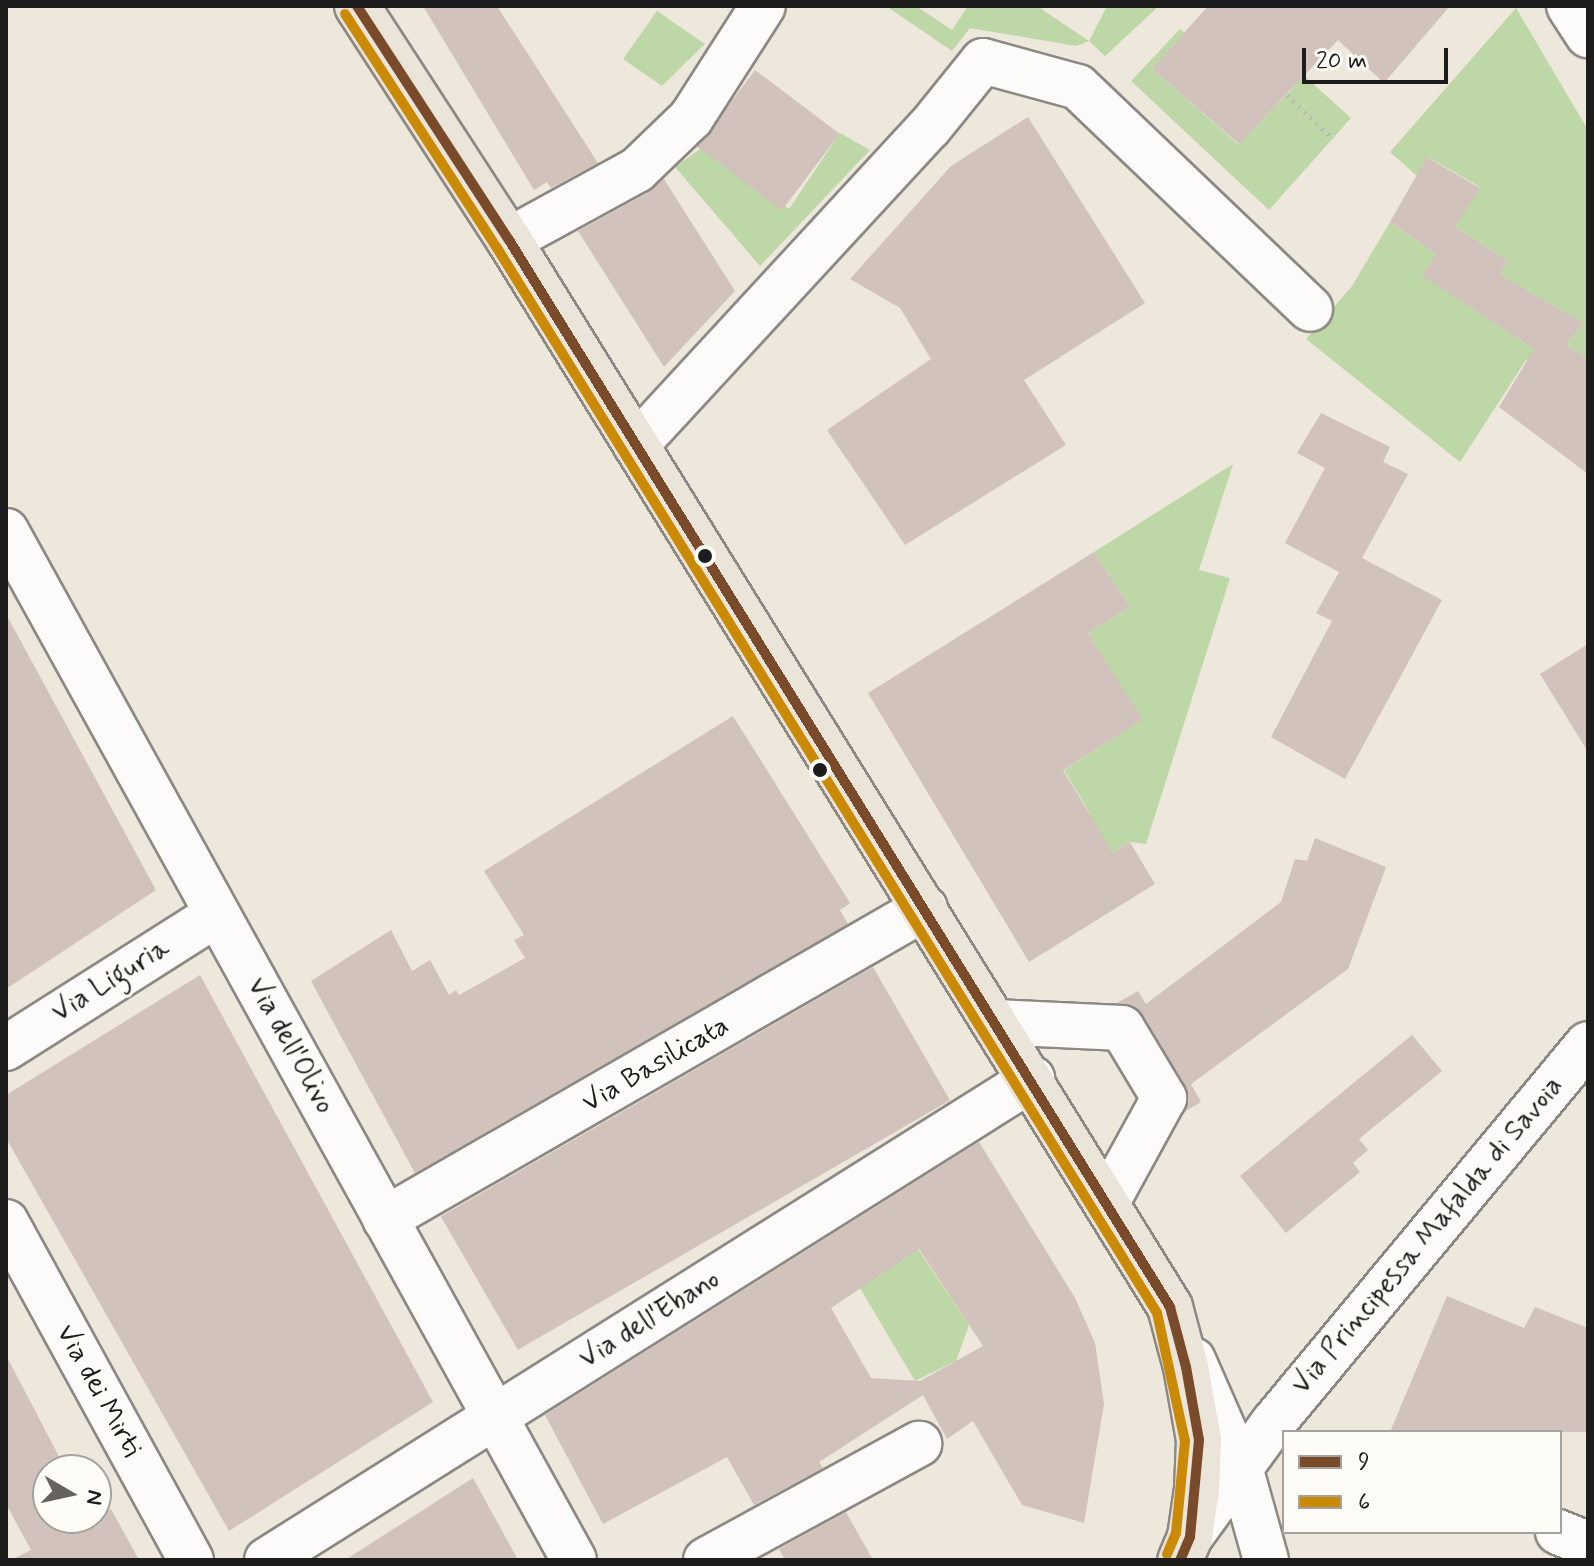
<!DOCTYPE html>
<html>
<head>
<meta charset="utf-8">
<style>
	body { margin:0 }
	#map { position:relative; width:1594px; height:1566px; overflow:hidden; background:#eee7dc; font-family:Mynerve,sans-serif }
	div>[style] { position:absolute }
	.green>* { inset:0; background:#bed7a6 }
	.building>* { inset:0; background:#d1c3bc; transform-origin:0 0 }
	.path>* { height:5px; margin-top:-2.5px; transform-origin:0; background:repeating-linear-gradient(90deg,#b9b8b7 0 2px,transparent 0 8px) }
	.roads { filter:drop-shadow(2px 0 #8c8883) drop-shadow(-2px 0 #8c8883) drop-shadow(0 2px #8c8883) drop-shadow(0 -2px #8c8883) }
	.minor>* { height:44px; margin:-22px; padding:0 22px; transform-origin:22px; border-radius:22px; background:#fcfbfa }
	.major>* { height:44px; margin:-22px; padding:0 22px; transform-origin:22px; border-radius:22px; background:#ebe4d9 }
	.bus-1>* { height:10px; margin:-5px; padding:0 5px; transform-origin:5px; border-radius:5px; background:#7a4b2a }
	.bus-2>* { height:10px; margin:-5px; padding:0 5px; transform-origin:5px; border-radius:5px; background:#cb8a06 }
	.dots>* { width:22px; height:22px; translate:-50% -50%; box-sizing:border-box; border:4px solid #fdfcf7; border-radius:50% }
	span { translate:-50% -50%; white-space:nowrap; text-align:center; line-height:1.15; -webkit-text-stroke:6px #fdfcf7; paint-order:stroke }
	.street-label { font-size:28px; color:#1c1c1c }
	.frame { position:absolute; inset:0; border:8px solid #1c1c1c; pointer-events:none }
	.legend { position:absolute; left:1282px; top:1430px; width:280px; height:104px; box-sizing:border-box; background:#fdfcf7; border:2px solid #a3a29f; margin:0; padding:10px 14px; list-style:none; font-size:24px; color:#1c1c1c }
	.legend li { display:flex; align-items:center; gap:16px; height:40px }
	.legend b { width:40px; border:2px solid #a3a29f }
	.north { position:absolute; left:32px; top:1454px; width:80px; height:80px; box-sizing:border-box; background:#fdfcf7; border:2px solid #a3a29f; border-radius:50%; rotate:99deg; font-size:22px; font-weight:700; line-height:32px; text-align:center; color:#1c1c1c }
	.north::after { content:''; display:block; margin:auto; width:28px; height:36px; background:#66635f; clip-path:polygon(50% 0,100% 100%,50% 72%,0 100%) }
	.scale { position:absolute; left:1302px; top:48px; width:146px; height:36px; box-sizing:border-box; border:4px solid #1c1c1c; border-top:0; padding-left:10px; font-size:24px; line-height:28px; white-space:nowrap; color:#1c1c1c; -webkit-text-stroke:6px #fdfcf7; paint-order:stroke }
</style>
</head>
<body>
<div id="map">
	<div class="green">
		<div style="clip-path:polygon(886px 6px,916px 6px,952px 30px,968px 6px,1037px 6px,1089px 41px,1107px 6px,1159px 6px,1105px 56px,1089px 41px,1076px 46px,970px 28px,952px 51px)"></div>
		<div style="clip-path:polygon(1516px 8px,1588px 130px,1588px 359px,1566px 345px,1584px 323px,1500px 275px,1507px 260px,1455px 227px,1480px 187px,1428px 157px,1417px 176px,1390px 152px)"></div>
		<div style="clip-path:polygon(657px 11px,705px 44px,662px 86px,623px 59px)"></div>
		<div style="clip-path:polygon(1180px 29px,1185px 33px,1152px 69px,1238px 144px,1294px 87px,1291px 64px,1351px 118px,1269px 210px,1131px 81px)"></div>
		<div style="clip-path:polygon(840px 133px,870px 150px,760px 266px,675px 167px,700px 149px,789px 209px)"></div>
		<div style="clip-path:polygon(1390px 222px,1436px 254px,1423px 276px,1548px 358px,1526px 360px,1460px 462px,1306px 339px,1352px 286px)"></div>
		<div style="clip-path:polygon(1233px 464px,1199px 570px,1230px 578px,1146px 844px,1130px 842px,1095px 864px,1089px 812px,1064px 770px,1142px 720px,1088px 633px,1130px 607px,1094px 552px)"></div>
		<div style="clip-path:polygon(918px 1249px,969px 1325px,956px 1361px,915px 1381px,860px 1288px)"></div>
	</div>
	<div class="building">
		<div style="clip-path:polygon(423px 6px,497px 6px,598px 163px,551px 188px,547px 182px,534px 190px)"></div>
		<div style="clip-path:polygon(1208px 6px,1450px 6px,1384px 83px,1338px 40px,1239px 144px,1152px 69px)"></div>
		<div style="left:755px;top:70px;width:106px;height:96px;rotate:37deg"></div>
		<div style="clip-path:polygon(1028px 117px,1145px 303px,1024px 380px,1066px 445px,905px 545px,827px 430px,931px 359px,900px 308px,850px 279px,951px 166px)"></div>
		<div style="clip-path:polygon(1427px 157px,1480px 188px,1455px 227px,1507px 260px,1500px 275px,1584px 323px,1566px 345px,1588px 359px,1588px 474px,1499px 407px,1534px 349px,1422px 276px,1436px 254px,1390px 222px)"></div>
		<div style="clip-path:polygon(664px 179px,735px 291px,664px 367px,578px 231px,649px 192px)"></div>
		<div style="clip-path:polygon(1321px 413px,1390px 447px,1383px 462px,1408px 474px,1362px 558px,1442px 600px,1345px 779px,1271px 737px,1332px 621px,1316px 613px,1339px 572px,1285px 543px,1325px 468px,1297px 453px)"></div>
		<div style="clip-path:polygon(1094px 552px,1130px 607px,1088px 633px,1143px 720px,1063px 770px,1113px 853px,1130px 842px,1155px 884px,1029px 962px,868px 693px)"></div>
		<div style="clip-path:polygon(6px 614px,156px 890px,6px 989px)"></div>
		<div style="clip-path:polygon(1588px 644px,1588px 752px,1540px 674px)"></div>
		<div style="clip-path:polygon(733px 716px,850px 903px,840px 910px,848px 924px,415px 1173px,311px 981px,391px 930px,412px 971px,430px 960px,449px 995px,456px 990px,459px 995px,525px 958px,514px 940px,524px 935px,484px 871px)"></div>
		<div style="clip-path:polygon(1315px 838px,1386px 867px,1348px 969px,1191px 1084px,1201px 1102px,1186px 1111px,1189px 1098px,1185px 1085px,1143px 1015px,1134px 1006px,1117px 1003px,1138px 991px,1146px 1004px,1281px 902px,1295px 859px,1307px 861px)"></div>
		<div style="left:873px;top:967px;width:154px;height:499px;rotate:60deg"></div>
		<div style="clip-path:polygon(200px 975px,433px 1402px,229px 1531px,6px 1138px,6px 1095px)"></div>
		<div style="clip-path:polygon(1412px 1035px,1442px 1071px,1359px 1139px,1368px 1150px,1353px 1163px,1360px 1172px,1286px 1233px,1240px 1176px)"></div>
		<div style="clip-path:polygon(evenodd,979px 1142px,1075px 1298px,1095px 1343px,1104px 1404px,1084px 1523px,1022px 1505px,973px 1421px,947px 1439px,923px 1395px,819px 1462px,823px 1468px,754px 1505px,727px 1457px,603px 1524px,545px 1415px,979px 1142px,919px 1249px,983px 1346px,920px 1381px,871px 1378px,831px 1308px,919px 1249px)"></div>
		<div style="clip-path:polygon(1447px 1296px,1524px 1328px,1535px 1307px,1588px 1328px,1588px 1432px,1390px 1432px)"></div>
		<div style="clip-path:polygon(6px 1355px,66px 1470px,48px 1470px,48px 1518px,92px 1519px,111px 1509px,139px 1560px,11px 1560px,31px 1550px,6px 1504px)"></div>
		<div style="clip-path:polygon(473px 1478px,518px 1560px,345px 1560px)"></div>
		<div style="clip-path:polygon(846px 1512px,873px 1560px,785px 1560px,779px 1549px)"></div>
	</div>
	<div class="path">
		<div style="left:1287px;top:95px;width:64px;rotate:43.7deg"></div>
	</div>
	<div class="roads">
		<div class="minor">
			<div style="left:1569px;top:6px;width:35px;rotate:57deg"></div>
			<div style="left:509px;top:240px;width:146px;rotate:-28.7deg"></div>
			<div style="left:637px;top:170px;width:75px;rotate:-43.9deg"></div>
			<div style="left:691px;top:118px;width:133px;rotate:-57.3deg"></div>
			<div style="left:636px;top:445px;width:432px;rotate:-47.3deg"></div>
			<div style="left:929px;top:128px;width:86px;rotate:-51.1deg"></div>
			<div style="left:983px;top:61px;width:98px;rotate:15.3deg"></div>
			<div style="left:1078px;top:87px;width:321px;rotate:43.7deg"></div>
			<div style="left:6px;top:531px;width:1175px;rotate:61.1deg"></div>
			<div style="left:995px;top:1022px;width:127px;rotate:2.7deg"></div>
			<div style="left:1122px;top:1028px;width:82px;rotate:59deg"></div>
			<div style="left:1164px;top:1098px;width:119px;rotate:118.7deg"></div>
			<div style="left:6px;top:1048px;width:250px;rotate:-32.4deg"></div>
			<div style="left:385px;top:1219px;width:623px;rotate:-29.94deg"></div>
			<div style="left:6px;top:1222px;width:385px;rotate:61.3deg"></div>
			<div style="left:1193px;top:1360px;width:117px;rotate:66.3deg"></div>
			<div style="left:1240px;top:1467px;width:97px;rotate:74.4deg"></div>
			<div style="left:1558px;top:1532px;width:32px;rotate:22deg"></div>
			<div style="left:1190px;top:1537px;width:142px;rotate:-53.9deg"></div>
			<div style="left:1274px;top:1422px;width:491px;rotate:-50.3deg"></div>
			<div style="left:267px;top:1560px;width:904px;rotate:-32.16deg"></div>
			<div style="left:706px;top:1560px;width:243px;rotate:-28.6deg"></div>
		</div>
		<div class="major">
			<div style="left:357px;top:6px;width:279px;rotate:57deg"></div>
			<div style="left:509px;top:240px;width:1255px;rotate:58.22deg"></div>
			<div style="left:1170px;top:1307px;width:62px;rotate:75.1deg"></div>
			<div style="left:1186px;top:1367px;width:74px;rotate:79.9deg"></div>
			<div style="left:1199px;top:1440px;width:49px;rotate:92.3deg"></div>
			<div style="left:1197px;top:1489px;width:49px;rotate:98.3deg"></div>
			<div style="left:1190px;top:1537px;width:25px;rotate:113deg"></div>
		</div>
	</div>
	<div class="bus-1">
		<div style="left:357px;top:6px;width:279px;rotate:57deg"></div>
		<div style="left:509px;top:240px;width:1255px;rotate:58.22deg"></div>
		<div style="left:1170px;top:1307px;width:62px;rotate:75.1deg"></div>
		<div style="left:1186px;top:1367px;width:74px;rotate:79.9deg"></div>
		<div style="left:1199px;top:1440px;width:97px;rotate:95.3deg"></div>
		<div style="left:1190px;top:1537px;width:25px;rotate:113deg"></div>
	</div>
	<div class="bus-2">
		<div style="left:345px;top:14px;width:279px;rotate:57deg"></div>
		<div style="left:497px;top:248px;width:1253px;rotate:58.21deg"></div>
		<div style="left:1157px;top:1313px;width:131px;rotate:77.7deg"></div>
		<div style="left:1185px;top:1441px;width:92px;rotate:95.6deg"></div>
		<div style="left:1176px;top:1533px;width:23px;rotate:113deg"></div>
	</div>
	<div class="dots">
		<div style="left:705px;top:556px;background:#1c1c1c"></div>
		<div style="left:820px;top:770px;background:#1c1c1c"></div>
	</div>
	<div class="street-label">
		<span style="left:111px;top:981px;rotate:-32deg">Via Liguria</span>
		<span style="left:290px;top:1046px;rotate:61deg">Via dell'Olivo</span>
		<span style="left:656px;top:1065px;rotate:-30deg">Via Basilicata</span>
		<span style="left:1428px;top:1236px;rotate:-50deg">Via Principessa Mafalda di Savoia</span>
		<span style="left:650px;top:1320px;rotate:-32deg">Via dell'Ebano</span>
		<span style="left:98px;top:1391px;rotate:61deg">Via dei Mirti</span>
	</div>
	<div class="frame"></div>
	<ul class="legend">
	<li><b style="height:10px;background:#7a4b2a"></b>9</li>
	<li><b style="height:10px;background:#cb8a06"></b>6</li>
	</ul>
	<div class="north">N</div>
	<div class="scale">20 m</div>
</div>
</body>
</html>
